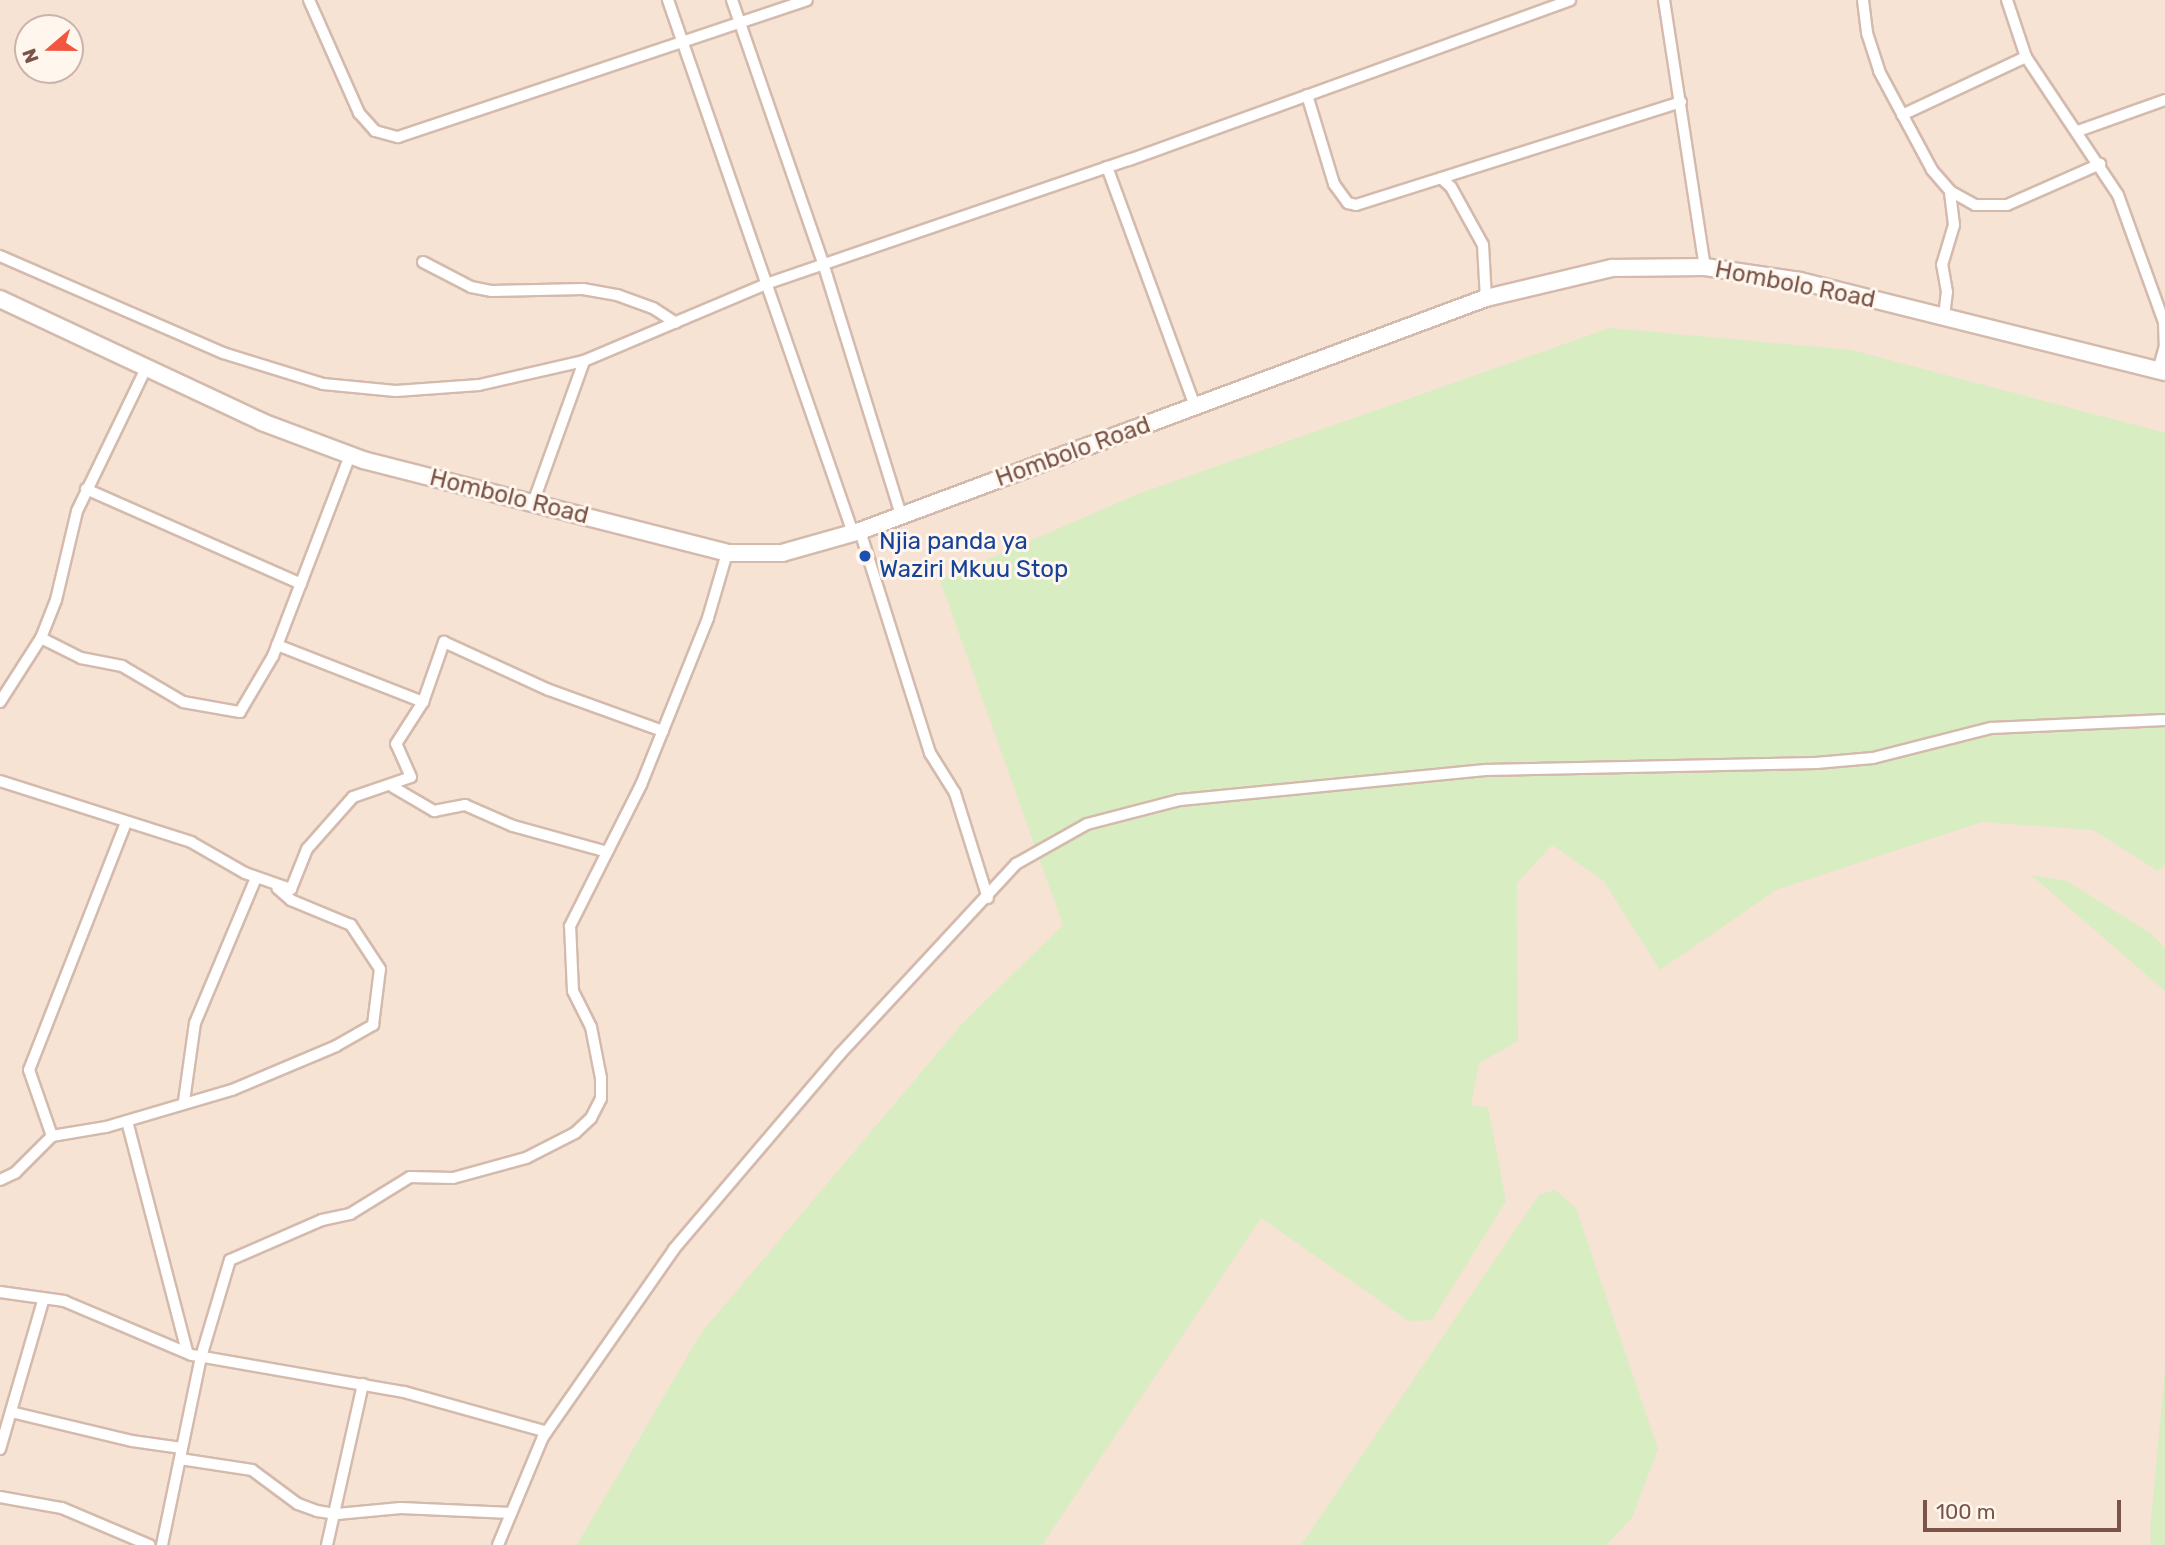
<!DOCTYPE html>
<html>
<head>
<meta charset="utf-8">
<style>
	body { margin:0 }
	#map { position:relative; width:2165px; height:1545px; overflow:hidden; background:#fef2e6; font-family:Rubik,sans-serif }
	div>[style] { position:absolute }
	.residential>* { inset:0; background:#f6e3d3 }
	.green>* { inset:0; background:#d8edc2 }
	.roads { filter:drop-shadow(2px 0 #d4baad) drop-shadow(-2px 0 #d4baad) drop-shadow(0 2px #d4baad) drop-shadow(0 -2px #d4baad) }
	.street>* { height:10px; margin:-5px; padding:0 5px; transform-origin:5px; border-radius:5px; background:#fff }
	.secondary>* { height:16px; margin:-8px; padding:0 8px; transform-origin:8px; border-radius:8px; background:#fff }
	.dots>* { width:19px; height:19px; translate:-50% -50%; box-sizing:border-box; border:4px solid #fff6ee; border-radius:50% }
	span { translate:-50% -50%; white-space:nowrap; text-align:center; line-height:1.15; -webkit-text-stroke:6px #fff6ee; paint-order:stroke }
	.street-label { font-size:24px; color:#7a5448 }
	.transit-label { font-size:24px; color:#164399 }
	.left { translate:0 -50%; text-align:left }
	.north { position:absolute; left:14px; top:14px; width:70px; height:70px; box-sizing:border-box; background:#fff6ee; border:2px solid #cab5ac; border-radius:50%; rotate:250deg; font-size:19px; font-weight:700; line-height:28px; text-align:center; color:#7a5448 }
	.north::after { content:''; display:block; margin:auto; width:24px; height:32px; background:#f25641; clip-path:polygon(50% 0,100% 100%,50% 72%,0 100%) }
	.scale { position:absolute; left:1923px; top:1500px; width:198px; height:32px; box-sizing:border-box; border:4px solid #7a5448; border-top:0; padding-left:9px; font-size:21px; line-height:24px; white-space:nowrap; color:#7a5448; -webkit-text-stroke:5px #fff6ee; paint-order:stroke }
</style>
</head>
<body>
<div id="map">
	<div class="residential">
		<div style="clip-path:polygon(evenodd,0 0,2165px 0,2165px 1545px,0 1545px,0 0,28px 28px,70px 28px,70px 70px,28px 70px,28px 28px)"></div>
	</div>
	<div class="green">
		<div style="clip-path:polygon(1610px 328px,1851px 350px,2165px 433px,2165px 864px,2158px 871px,2093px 830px,1982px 822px,1776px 890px,1660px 970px,1603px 880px,1552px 845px,1517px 883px,1518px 1041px,1479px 1063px,1471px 1105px,1488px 1108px,1506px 1201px,1432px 1320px,1409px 1321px,1261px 1218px,1042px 1545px,577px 1545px,701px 1333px,962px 1024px,1063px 925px,940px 580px,1138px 494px)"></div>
		<div style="clip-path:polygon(2031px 875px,2067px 881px,2153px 935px,2165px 949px,2165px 991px)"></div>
		<div style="clip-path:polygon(1555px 1190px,1576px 1208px,1658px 1449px,1632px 1518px,1606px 1545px,1301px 1545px,1539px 1195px)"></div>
		<div style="clip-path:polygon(2165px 1370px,2165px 1545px,2151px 1545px,2150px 1530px)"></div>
	</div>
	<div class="roads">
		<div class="street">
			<div style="left:309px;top:0;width:124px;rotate:66.1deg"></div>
			<div style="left:359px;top:113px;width:24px;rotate:48deg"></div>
			<div style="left:375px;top:131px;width:24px;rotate:15deg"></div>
			<div style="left:398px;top:137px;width:431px;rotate:-18.5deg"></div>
			<div style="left:668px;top:0;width:564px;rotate:70.86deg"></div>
			<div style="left:732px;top:0;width:278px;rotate:70.9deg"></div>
			<div style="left:823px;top:263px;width:264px;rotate:72.8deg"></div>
			<div style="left:1664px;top:0;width:270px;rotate:81.3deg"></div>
			<div style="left:1863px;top:0;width:33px;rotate:83deg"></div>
			<div style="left:1867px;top:33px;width:40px;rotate:72deg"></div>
			<div style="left:1879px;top:71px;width:112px;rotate:61.8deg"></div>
			<div style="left:1932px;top:170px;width:28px;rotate:49deg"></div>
			<div style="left:1950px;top:191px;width:29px;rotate:29deg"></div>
			<div style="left:1975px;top:205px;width:32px"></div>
			<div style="left:2007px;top:205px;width:102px;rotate:-23.8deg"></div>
			<div style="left:2007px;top:0;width:60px;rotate:71.6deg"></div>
			<div style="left:2026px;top:57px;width:166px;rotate:56.3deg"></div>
			<div style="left:2118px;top:195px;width:135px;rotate:70.1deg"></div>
			<div style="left:2164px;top:322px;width:24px;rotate:88deg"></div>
			<div style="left:2165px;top:346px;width:25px;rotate:106deg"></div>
			<div style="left:1307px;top:95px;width:93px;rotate:73.1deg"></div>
			<div style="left:1334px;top:184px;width:24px;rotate:54deg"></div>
			<div style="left:1348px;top:203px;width:8px;rotate:14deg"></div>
			<div style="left:1356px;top:205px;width:341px;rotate:-17.6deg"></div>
			<div style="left:1902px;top:115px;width:137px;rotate:-25.1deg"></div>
			<div style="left:2078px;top:131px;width:92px;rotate:-19.6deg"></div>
			<div style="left:1107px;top:167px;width:255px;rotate:69.8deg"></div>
			<div style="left:1441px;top:178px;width:13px;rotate:42deg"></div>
			<div style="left:1451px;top:187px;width:66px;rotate:61.1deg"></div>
			<div style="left:1483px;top:245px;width:53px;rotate:86.8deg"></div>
			<div style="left:0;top:256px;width:243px;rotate:23.5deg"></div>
			<div style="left:223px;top:353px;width:105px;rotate:17.2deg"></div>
			<div style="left:323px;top:384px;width:73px;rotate:5.5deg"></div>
			<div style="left:396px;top:391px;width:83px;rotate:-4.1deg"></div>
			<div style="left:479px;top:385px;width:108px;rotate:-12.9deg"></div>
			<div style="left:584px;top:361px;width:198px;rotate:-22.9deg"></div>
			<div style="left:766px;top:284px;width:384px;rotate:-18.9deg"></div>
			<div style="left:1129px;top:160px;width:469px;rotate:-19.9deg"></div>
			<div style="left:423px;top:262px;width:54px;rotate:27.5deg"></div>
			<div style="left:471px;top:287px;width:20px;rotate:11deg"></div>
			<div style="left:491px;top:291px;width:92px;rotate:-1.2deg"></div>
			<div style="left:583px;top:289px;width:35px;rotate:10deg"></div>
			<div style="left:617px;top:295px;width:38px;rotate:20deg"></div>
			<div style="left:653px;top:308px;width:27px;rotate:33deg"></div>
			<div style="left:1944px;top:316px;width:24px;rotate:-83deg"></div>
			<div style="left:1947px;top:292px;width:27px;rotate:-100deg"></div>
			<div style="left:1942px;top:265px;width:42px;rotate:-73.3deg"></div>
			<div style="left:1954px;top:225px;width:34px;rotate:-97deg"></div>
			<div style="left:86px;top:489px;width:235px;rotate:23.8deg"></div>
			<div style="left:533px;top:503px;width:151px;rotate:-70.2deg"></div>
			<div style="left:860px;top:531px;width:233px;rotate:72.5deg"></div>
			<div style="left:930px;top:753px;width:47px;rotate:58deg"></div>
			<div style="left:955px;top:793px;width:110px;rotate:72.6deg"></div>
			<div style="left:41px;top:638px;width:45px;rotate:26.6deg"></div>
			<div style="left:81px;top:658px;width:42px;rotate:11deg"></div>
			<div style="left:122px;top:666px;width:71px;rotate:30.5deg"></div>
			<div style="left:183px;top:702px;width:58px;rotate:10deg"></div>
			<div style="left:240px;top:712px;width:65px;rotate:-59.5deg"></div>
			<div style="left:273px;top:656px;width:215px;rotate:-69deg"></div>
			<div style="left:277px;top:645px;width:157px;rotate:21.3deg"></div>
			<div style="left:0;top:702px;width:76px;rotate:-57.4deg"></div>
			<div style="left:41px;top:638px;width:41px;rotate:-68.5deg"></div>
			<div style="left:56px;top:600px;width:91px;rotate:-76.7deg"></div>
			<div style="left:77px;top:511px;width:159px;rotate:-64.2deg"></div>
			<div style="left:0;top:781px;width:201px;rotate:17.7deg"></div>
			<div style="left:191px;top:842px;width:62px;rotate:29.9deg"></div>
			<div style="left:245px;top:873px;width:49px;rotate:19.2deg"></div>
			<div style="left:291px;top:889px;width:43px;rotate:-68.2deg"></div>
			<div style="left:307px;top:849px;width:69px;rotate:-48.5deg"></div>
			<div style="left:353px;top:797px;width:61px;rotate:-19deg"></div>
			<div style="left:411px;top:777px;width:36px;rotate:-114deg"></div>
			<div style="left:396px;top:744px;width:50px;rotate:-57.3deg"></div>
			<div style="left:423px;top:702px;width:64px;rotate:-70.7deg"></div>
			<div style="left:444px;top:642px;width:115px;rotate:24.6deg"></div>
			<div style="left:549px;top:690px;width:121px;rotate:19.8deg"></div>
			<div style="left:393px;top:787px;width:48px;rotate:30.3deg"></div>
			<div style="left:434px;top:811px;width:32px;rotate:-11deg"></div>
			<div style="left:465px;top:805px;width:52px;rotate:23.6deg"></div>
			<div style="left:513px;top:826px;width:94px;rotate:15.4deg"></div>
			<div style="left:184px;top:1101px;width:79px;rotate:-82deg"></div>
			<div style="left:195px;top:1023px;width:157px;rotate:-67.2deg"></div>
			<div style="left:127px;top:1121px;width:239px;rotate:75.4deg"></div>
			<div style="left:52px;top:1136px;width:70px;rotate:-109.2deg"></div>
			<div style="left:29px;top:1070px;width:266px;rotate:-68.6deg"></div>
			<div style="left:0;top:1180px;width:17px;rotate:-25deg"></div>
			<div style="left:15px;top:1173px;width:52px;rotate:-45deg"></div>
			<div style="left:52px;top:1136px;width:55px;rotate:-9.5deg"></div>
			<div style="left:106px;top:1127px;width:131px;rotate:-16.4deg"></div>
			<div style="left:232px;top:1090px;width:113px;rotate:-22.9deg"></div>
			<div style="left:336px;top:1046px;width:43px;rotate:-29.6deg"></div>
			<div style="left:373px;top:1025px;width:56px;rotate:-82.9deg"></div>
			<div style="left:380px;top:969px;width:53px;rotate:-123.4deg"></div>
			<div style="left:351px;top:925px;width:65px;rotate:-157.4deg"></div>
			<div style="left:291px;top:900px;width:18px;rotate:-139deg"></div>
			<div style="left:0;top:1292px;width:65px;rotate:8deg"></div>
			<div style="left:64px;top:1301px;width:139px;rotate:22.9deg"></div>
			<div style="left:192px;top:1355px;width:215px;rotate:9.9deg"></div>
			<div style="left:404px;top:1392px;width:148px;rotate:15.6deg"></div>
			<div style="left:11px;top:1412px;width:124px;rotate:13.5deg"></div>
			<div style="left:132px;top:1441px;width:50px;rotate:8deg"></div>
			<div style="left:0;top:1449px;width:157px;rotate:-73.8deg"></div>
			<div style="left:180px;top:1459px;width:73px;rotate:8.7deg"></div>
			<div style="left:252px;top:1470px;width:57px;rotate:36.5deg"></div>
			<div style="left:298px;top:1504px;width:20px;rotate:20deg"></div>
			<div style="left:317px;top:1511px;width:20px;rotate:9deg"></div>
			<div style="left:337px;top:1514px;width:64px;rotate:-5.4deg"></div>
			<div style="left:401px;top:1508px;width:110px;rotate:2.6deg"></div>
			<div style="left:0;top:1497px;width:63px;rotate:10.1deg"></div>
			<div style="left:62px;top:1508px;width:95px;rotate:23deg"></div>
			<div style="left:162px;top:1545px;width:192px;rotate:-78.3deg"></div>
			<div style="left:201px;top:1357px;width:101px;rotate:-73.4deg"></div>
			<div style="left:230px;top:1260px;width:100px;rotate:-23.5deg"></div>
			<div style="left:322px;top:1220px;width:29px;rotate:-12deg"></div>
			<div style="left:350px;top:1214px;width:70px;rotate:-31.7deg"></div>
			<div style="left:410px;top:1177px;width:43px;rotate:1.3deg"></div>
			<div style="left:453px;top:1178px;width:76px;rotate:-15.3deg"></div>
			<div style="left:526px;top:1158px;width:55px;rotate:-27deg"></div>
			<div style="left:575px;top:1133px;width:22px;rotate:-43deg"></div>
			<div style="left:591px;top:1118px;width:22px;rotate:-63deg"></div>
			<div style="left:601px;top:1098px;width:20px;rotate:-90deg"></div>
			<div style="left:601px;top:1078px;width:52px;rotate:-101.1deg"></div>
			<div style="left:591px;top:1027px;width:40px;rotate:-116.6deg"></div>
			<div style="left:573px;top:991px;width:65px;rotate:-92.6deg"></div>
			<div style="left:570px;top:926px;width:158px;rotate:-63.3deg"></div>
			<div style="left:641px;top:785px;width:180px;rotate:-68.1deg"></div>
			<div style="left:708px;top:618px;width:68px;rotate:-73.7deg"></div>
			<div style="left:327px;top:1545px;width:165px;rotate:-77.4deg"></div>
			<div style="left:498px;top:1545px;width:117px;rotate:-67.4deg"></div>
			<div style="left:543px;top:1437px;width:229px;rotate:-55.1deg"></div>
			<div style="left:674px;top:1249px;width:256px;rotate:-49.6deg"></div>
			<div style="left:840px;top:1054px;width:259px;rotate:-47.2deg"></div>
			<div style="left:1016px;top:864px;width:81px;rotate:-29.4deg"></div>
			<div style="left:1087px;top:824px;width:96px;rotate:-14.5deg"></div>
			<div style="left:1180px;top:800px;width:307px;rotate:-5.6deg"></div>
			<div style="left:1486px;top:770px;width:330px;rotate:-1.2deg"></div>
			<div style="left:1816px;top:763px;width:57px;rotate:-5deg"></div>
			<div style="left:1873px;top:758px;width:122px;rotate:-14.3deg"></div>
			<div style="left:1991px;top:728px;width:174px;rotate:-2.6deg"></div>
		</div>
		<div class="secondary">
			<div style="left:0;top:299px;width:289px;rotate:25.1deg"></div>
			<div style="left:262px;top:422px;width:108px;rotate:20.6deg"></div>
			<div style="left:363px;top:460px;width:376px;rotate:14.3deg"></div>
			<div style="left:727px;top:553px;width:55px"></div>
			<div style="left:782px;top:553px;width:81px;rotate:-15.8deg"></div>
			<div style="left:860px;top:531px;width:668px;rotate:-20.42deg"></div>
			<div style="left:1486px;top:298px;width:130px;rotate:-13.4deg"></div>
			<div style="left:1612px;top:268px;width:93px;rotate:-0.6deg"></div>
			<div style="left:1705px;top:267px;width:96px;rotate:8.4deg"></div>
			<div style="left:1800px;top:281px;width:376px;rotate:14deg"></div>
		</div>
	</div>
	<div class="dots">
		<div style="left:865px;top:556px;background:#1a4fb4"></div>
	</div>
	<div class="street-label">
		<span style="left:1795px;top:285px;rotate:11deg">Hombolo Road</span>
		<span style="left:1073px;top:452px;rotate:-20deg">Hombolo Road</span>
		<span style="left:509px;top:497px;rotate:14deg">Hombolo Road</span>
	</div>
	<div class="transit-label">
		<span class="left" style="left:879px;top:556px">Njia panda ya<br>Waziri Mkuu Stop</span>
	</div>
	<div class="north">N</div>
	<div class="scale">100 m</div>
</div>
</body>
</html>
